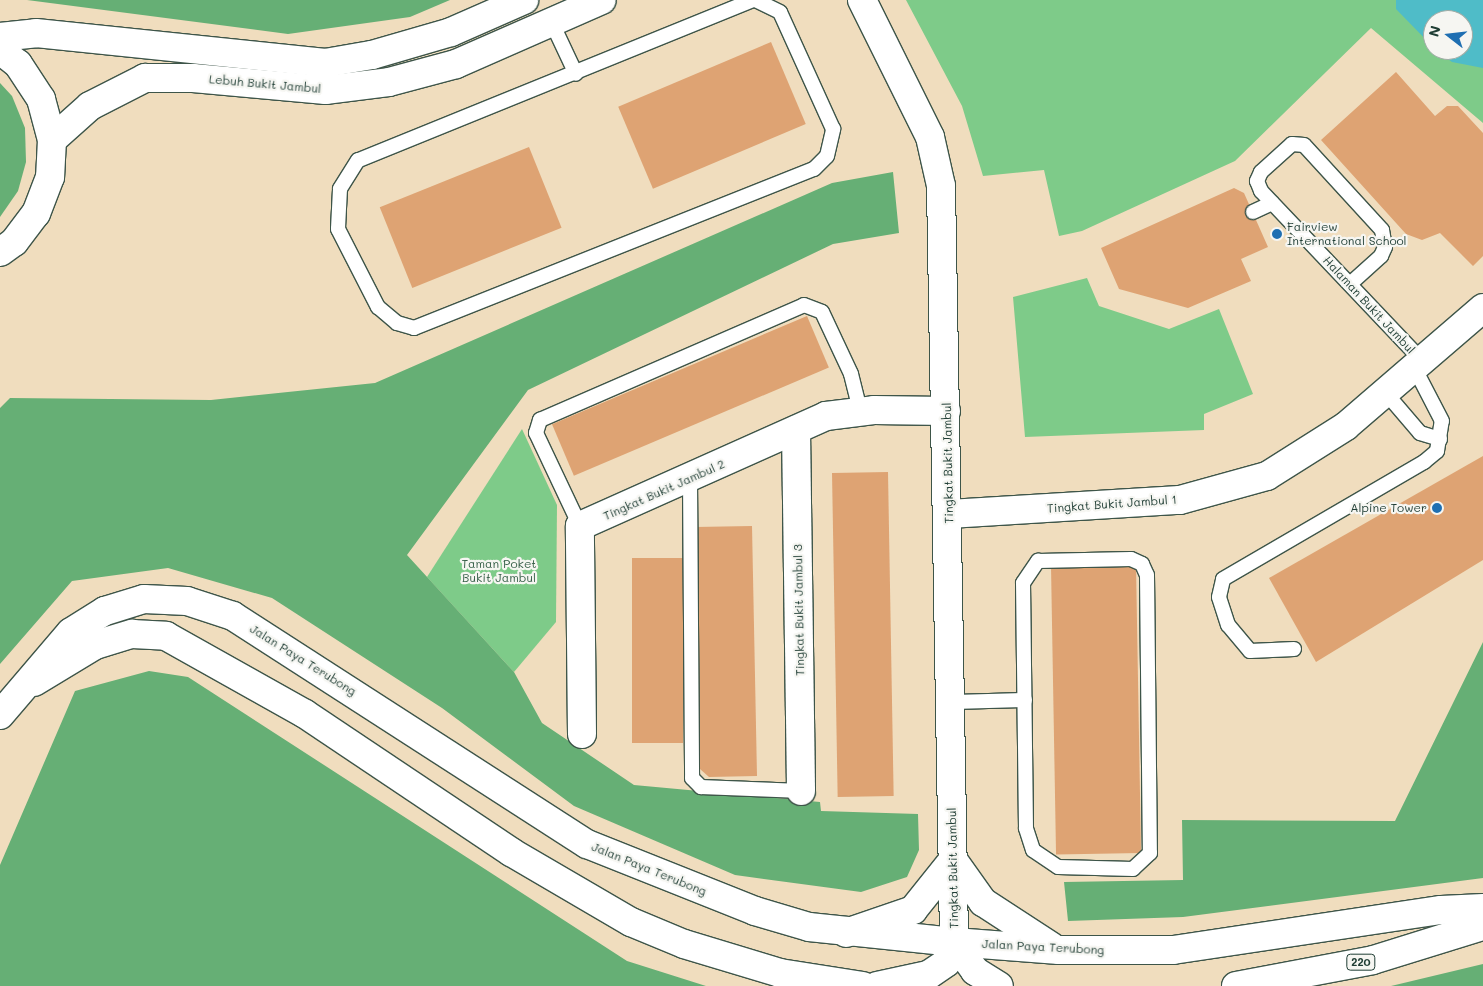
<!DOCTYPE html>
<html>
<head>
<meta charset="utf-8">
<style>
	body { margin:0 }
	#map { position:relative; width:1483px; height:986px; overflow:hidden; background:#f0ddbe; font-family:Mali,sans-serif }
	div>[style] { position:absolute }
	.green>* { inset:0; background:#7ecb89 }
	.forest>* { inset:0; background:#66af75 }
	.water>* { inset:0; background:#4fbcc8 }
	.building>* { inset:0; background:#dea373; transform-origin:0 0 }
	.roads { filter:drop-shadow(1px 0 #3e5549) drop-shadow(-1px 0 #3e5549) drop-shadow(0 1px #3e5549) drop-shadow(0 -1px #3e5549) }
	.lane>* { height:14px; margin:-7px; padding:0 7px; transform-origin:7px; border-radius:7px; background:#fff }
	.street>* { height:28px; margin:-14px; padding:0 14px; transform-origin:14px; border-radius:14px; background:#fff }
	.secondary>* { height:28px; margin:-14px; padding:0 14px; transform-origin:14px; border-radius:14px; background:#fff }
	.primary>* { height:28px; margin:-14px; padding:0 14px; transform-origin:14px; border-radius:14px; background:#fff }
	.dots>* { width:14px; height:14px; translate:-50% -50%; box-sizing:border-box; border:2px solid #f6f6f2; border-radius:50% }
	span { translate:-50% -50%; white-space:nowrap; text-align:center; line-height:1.15; -webkit-text-stroke:4.5px #f6f6f2; paint-order:stroke }
	.shield-label span { padding:1px 4px; background:#f6f6f2; border:1px solid; border-radius:4px; -webkit-text-stroke-width:0 }
	.shield-label { font-size:11px; color:#1f3d34; font-weight:700 }
	.street-label { font-size:12px; color:#1f3d34 }
	.poi-label { font-size:12px; color:#1f3d34 }
	.left { translate:0 -50%; text-align:left }
	.right { translate:-100% -50%; text-align:right }
	.park-label { font-size:12px; color:#376049 }
	.north { position:absolute; left:1423px; top:10px; width:50px; height:50px; box-sizing:border-box; background:#f6f6f2; border:1px solid #a0aca6; border-radius:50%; rotate:286deg; font-size:14px; font-weight:700; line-height:20px; text-align:center; color:#1f3d34 }
	.north::after { content:''; display:block; margin:auto; width:18px; height:22px; background:#1f6fb2; clip-path:polygon(50% 0,100% 100%,50% 72%,0 100%) }
</style>
</head>
<body>
<div id="map">
	<div class="green">
		<div style="clip-path:polygon(evenodd,906px 0,1483px 0,1483px 123px,1371px 28px,1235px 161px,1082px 231px,1059px 236px,1044px 170px,983px 176px,962px 106px,906px 0,1433px 20px,1463px 20px,1463px 50px,1433px 50px,1433px 20px)"></div>
		<div style="clip-path:polygon(1087px 278px,1099px 306px,1169px 329px,1219px 309px,1253px 394px,1204px 414px,1204px 430px,1025px 437px,1013px 297px)"></div>
		<div style="clip-path:polygon(522px 429px,557px 505px,556px 622px,514px 672px,427px 577px)"></div>
	</div>
	<div class="forest">
		<div style="clip-path:polygon(27px 0,450px 0,410px 17px,288px 34px)"></div>
		<div style="clip-path:polygon(0 83px,12px 96px,25px 128px,26px 162px,18px 191px,0 217px)"></div>
		<div style="clip-path:polygon(893px 172px,899px 233px,833px 244px,528px 390px,407px 555px,514px 672px,542px 723px,634px 785px,820px 802px,821px 811px,918px 814px,919px 850px,907px 877px,861px 892px,735px 875px,574px 806px,442px 708px,272px 598px,168px 568px,72px 581px,0 664px,0 408px,10px 398px,211px 400px,375px 383px,832px 183px)"></div>
		<div style="clip-path:polygon(1483px 642px,1483px 878px,1183px 917px,1068px 921px,1064px 882px,1183px 880px,1182px 820px,1395px 821px)"></div>
		<div style="clip-path:polygon(149px 671px,188px 677px,627px 961px,706px 986px,0 986px,0 865px,75px 691px)"></div>
		<div style="clip-path:polygon(1483px 964px,1483px 986px,1391px 986px)"></div>
	</div>
	<div class="water">
		<div style="clip-path:polygon(1396px 0,1483px 0,1483px 68px,1452px 62px,1436px 50px,1463px 50px,1463px 20px,1433px 20px,1433px 47px,1396px 9px)"></div>
	</div>
	<div class="building">
		<div style="left:771px;top:42px;width:89px;height:166px;rotate:67deg"></div>
		<div style="clip-path:polygon(1396px 72px,1435px 116px,1447px 106px,1458px 106px,1483px 133px,1483px 256px,1473px 266px,1440px 233px,1422px 240px,1406px 234px,1321px 140px)"></div>
		<div style="left:529px;top:147px;width:87px;height:161px;rotate:68deg"></div>
		<div style="clip-path:polygon(1234px 188px,1244px 193px,1268px 247px,1241px 259px,1251px 281px,1188px 308px,1119px 289px,1101px 248px)"></div>
		<div style="left:807px;top:316px;width:56px;height:277px;rotate:67deg"></div>
		<div style="clip-path:polygon(1483px 456px,1483px 560px,1316px 662px,1269px 578px)"></div>
		<div style="left:888px;top:472px;width:324px;height:56px;rotate:89deg"></div>
		<div style="clip-path:polygon(752px 526px,757px 776px,709px 777px,700px 769px,695px 527px)"></div>
		<div style="left:632px;top:558px;width:51px;height:185px"></div>
		<div style="left:1136px;top:565px;width:288px;height:85px;rotate:89deg"></div>
	</div>
	<div class="roads">
		<div class="lane">
			<div style="left:753px;top:0;width:426px;rotate:157.9deg"></div>
			<div style="left:358px;top:160px;width:34px;rotate:122deg"></div>
			<div style="left:340px;top:189px;width:40px;rotate:92.9deg"></div>
			<div style="left:338px;top:229px;width:88px;rotate:62.9deg"></div>
			<div style="left:378px;top:307px;width:25px;rotate:40deg"></div>
			<div style="left:397px;top:323px;width:18px;rotate:16deg"></div>
			<div style="left:414px;top:328px;width:430px;rotate:-21.7deg"></div>
			<div style="left:814px;top:169px;width:18px;rotate:-45deg"></div>
			<div style="left:827px;top:156px;width:28px;rotate:-77deg"></div>
			<div style="left:833px;top:129px;width:128px;rotate:-114.4deg"></div>
			<div style="left:780px;top:12px;width:28px;rotate:-154deg"></div>
			<div style="left:552px;top:23px;width:56px;rotate:64.8deg"></div>
			<div style="left:1253px;top:212px;width:21px;rotate:-25deg"></div>
			<div style="left:1350px;top:284px;width:42px;rotate:-42.1deg"></div>
			<div style="left:1381px;top:256px;width:10px;rotate:-66deg"></div>
			<div style="left:1385px;top:247px;width:17px;rotate:-100deg"></div>
			<div style="left:1382px;top:230px;width:115px;rotate:-132.5deg"></div>
			<div style="left:1304px;top:145px;width:12px;rotate:-175deg"></div>
			<div style="left:1292px;top:144px;width:42px;rotate:137.9deg"></div>
			<div style="left:1261px;top:172px;width:10px;rotate:114deg"></div>
			<div style="left:1257px;top:181px;width:11px;rotate:68deg"></div>
			<div style="left:1261px;top:191px;width:236px;rotate:46.5deg"></div>
			<div style="left:1385px;top:392px;width:54px;rotate:49.5deg"></div>
			<div style="left:1420px;top:433px;width:21px;rotate:17deg"></div>
			<div style="left:690px;top:479px;width:299px;rotate:89.6deg"></div>
			<div style="left:692px;top:778px;width:13px;rotate:45deg"></div>
			<div style="left:701px;top:787px;width:100px;rotate:2.3deg"></div>
			<div style="left:580px;top:526px;width:103px;rotate:-115.3deg"></div>
			<div style="left:536px;top:433px;width:14px;rotate:-73deg"></div>
			<div style="left:540px;top:420px;width:288px;rotate:-23.5deg"></div>
			<div style="left:804px;top:305px;width:19px;rotate:21deg"></div>
			<div style="left:822px;top:312px;width:68px;rotate:64.9deg"></div>
			<div style="left:851px;top:374px;width:37px;rotate:76deg"></div>
			<div style="left:1131px;top:559px;width:12px;rotate:24deg"></div>
			<div style="left:1142px;top:564px;width:12px;rotate:66deg"></div>
			<div style="left:1147px;top:575px;width:278px;rotate:89.4deg"></div>
			<div style="left:1150px;top:853px;width:23px;rotate:137deg"></div>
			<div style="left:1133px;top:869px;width:75px;rotate:-178.5deg"></div>
			<div style="left:1058px;top:867px;width:30px;rotate:-146deg"></div>
			<div style="left:1033px;top:850px;width:23px;rotate:-108deg"></div>
			<div style="left:1026px;top:828px;width:245px;rotate:-90.7deg"></div>
			<div style="left:1023px;top:583px;width:27px;rotate:-56deg"></div>
			<div style="left:1038px;top:561px;width:93px;rotate:-1.2deg"></div>
			<div style="left:1294px;top:649px;width:44px;rotate:177.4deg"></div>
			<div style="left:1250px;top:651px;width:34px;rotate:-130deg"></div>
			<div style="left:1228px;top:625px;width:29px;rotate:-108deg"></div>
			<div style="left:1219px;top:597px;width:18px;rotate:-77deg"></div>
			<div style="left:1223px;top:579px;width:233px;rotate:-30.2deg"></div>
			<div style="left:1424px;top:462px;width:17px;rotate:-40deg"></div>
			<div style="left:1437px;top:451px;width:30px;rotate:-81deg"></div>
			<div style="left:1442px;top:421px;width:59px;rotate:-117.4deg"></div>
			<div style="left:952px;top:702px;width:73px;rotate:-1.6deg"></div>
		</div>
		<div class="street">
			<div style="left:796px;top:430px;width:361px;rotate:89.2deg"></div>
			<div style="left:949px;top:514px;width:231px;rotate:-3.5deg"></div>
			<div style="left:1180px;top:500px;width:90px;rotate:-15.4deg"></div>
			<div style="left:1267px;top:476px;width:93px;rotate:-32.3deg"></div>
			<div style="left:1346px;top:426px;width:181px;rotate:-40.7deg"></div>
			<div style="left:582px;top:734px;width:208px;rotate:-90.6deg"></div>
			<div style="left:580px;top:526px;width:269px;rotate:-24.1deg"></div>
			<div style="left:826px;top:416px;width:48px;rotate:-7.1deg"></div>
			<div style="left:874px;top:410px;width:72px;rotate:0.8deg"></div>
		</div>
		<div class="secondary">
			<div style="left:34px;top:682px;width:71px;rotate:-31.2deg"></div>
			<div style="left:95px;top:645px;width:39px;rotate:-17deg"></div>
			<div style="left:132px;top:634px;width:34px;rotate:3deg"></div>
			<div style="left:166px;top:636px;width:159px;rotate:29.3deg"></div>
			<div style="left:305px;top:714px;width:248px;rotate:33.8deg"></div>
			<div style="left:511px;top:852px;width:139px;rotate:30.3deg"></div>
			<div style="left:631px;top:922px;width:57px;rotate:22.5deg"></div>
			<div style="left:684px;top:944px;width:100px;rotate:16.8deg"></div>
			<div style="left:780px;top:973px;width:84px;rotate:8.9deg"></div>
			<div style="left:0;top:715px;width:109px;rotate:-49.5deg"></div>
			<div style="left:71px;top:632px;width:40px;rotate:-32deg"></div>
			<div style="left:105px;top:611px;width:41px;rotate:-17.1deg"></div>
			<div style="left:144px;top:599px;width:43px;rotate:2.7deg"></div>
			<div style="left:187px;top:601px;width:48px;rotate:18.1deg"></div>
			<div style="left:233px;top:616px;width:421px;rotate:32.8deg"></div>
			<div style="left:587px;top:844px;width:181px;rotate:21.7deg"></div>
			<div style="left:755px;top:911px;width:56px;rotate:16.5deg"></div>
			<div style="left:809px;top:927px;width:146px;rotate:5.9deg"></div>
			<div style="left:954px;top:942px;width:22px;rotate:111deg"></div>
			<div style="left:946px;top:963px;width:22px;rotate:146deg"></div>
			<div style="left:928px;top:975px;width:52px;rotate:167.8deg"></div>
		</div>
		<div class="primary">
			<div style="left:862px;top:0;width:153px;rotate:63.6deg"></div>
			<div style="left:930px;top:137px;width:50px;rotate:77.3deg"></div>
			<div style="left:941px;top:186px;width:756px;rotate:89.01deg"></div>
			<div style="left:0;top:37px;width:36px;rotate:-6deg"></div>
			<div style="left:36px;top:33px;width:291px;rotate:5.9deg"></div>
			<div style="left:325px;top:63px;width:48px;rotate:-9.7deg"></div>
			<div style="left:372px;top:55px;width:82px;rotate:-16.2deg"></div>
			<div style="left:451px;top:32px;width:80px;rotate:-23.7deg"></div>
			<div style="left:0;top:50px;width:23px;rotate:38deg"></div>
			<div style="left:18px;top:64px;width:42px;rotate:56.7deg"></div>
			<div style="left:41px;top:99px;width:42px;rotate:75deg"></div>
			<div style="left:52px;top:140px;width:37px;rotate:93deg"></div>
			<div style="left:50px;top:177px;width:39px;rotate:111deg"></div>
			<div style="left:36px;top:213px;width:36px;rotate:127deg"></div>
			<div style="left:14px;top:242px;width:17px;rotate:144deg"></div>
			<div style="left:52px;top:140px;width:51px;rotate:-41.8deg"></div>
			<div style="left:90px;top:106px;width:62px;rotate:-27deg"></div>
			<div style="left:145px;top:78px;width:48px"></div>
			<div style="left:193px;top:78px;width:133px;rotate:5.2deg"></div>
			<div style="left:325px;top:90px;width:64px;rotate:-7.1deg"></div>
			<div style="left:389px;top:82px;width:69px;rotate:-15deg"></div>
			<div style="left:456px;top:64px;width:159px;rotate:-23.7deg"></div>
			<div style="left:953px;top:860px;width:52px;rotate:54.5deg"></div>
			<div style="left:983px;top:902px;width:82px;rotate:33.1deg"></div>
			<div style="left:846px;top:933px;width:71px;rotate:-18.9deg"></div>
			<div style="left:913px;top:910px;width:64px;rotate:-51.3deg"></div>
			<div style="left:954px;top:942px;width:105px;rotate:4.4deg"></div>
			<div style="left:1059px;top:950px;width:114px"></div>
			<div style="left:1173px;top:950px;width:271px;rotate:-8.5deg"></div>
			<div style="left:1441px;top:910px;width:42px;rotate:-2.7deg"></div>
			<div style="left:954px;top:942px;width:36px;rotate:54deg"></div>
			<div style="left:975px;top:971px;width:28px;rotate:32deg"></div>
			<div style="left:1236px;top:986px;width:139px;rotate:-10.7deg"></div>
			<div style="left:1373px;top:960px;width:115px;rotate:-17.2deg"></div>
		</div>
	</div>
	<div class="dots">
		<div style="left:1277px;top:234px;background:#1f6fb2"></div>
		<div style="left:1437px;top:508px;background:#1f6fb2"></div>
	</div>
	<div class="shield-label">
		<span style="left:1361px;top:962px">220</span>
	</div>
	<div class="street-label">
		<span style="left:265px;top:84px;rotate:5deg">Lebuh Bukit Jambul</span>
		<span style="left:1369px;top:305px;rotate:47deg">Halaman Bukit Jambul</span>
		<span style="left:948px;top:463px;rotate:-91deg">Tingkat Bukit Jambul</span>
		<span style="left:664px;top:490px;rotate:-24deg">Tingkat Bukit Jambul 2</span>
		<span style="left:1112px;top:504px;rotate:-4deg">Tingkat Bukit Jambul 1</span>
		<span style="left:799px;top:610px;rotate:-91deg">Tingkat Bukit Jambul 3</span>
		<span style="left:303px;top:660px;rotate:32deg">Jalan Paya Terubong</span>
		<span style="left:953px;top:868px;rotate:-91deg">Tingkat Bukit Jambul</span>
		<span style="left:649px;top:869px;rotate:22deg">Jalan Paya Terubong</span>
		<span style="left:1043px;top:947px;rotate:3deg">Jalan Paya Terubong</span>
	</div>
	<div class="poi-label">
		<span class="left" style="left:1287px;top:234px">Fairview<br>International School</span>
		<span class="right" style="left:1427px;top:508px">Alpine Tower</span>
	</div>
	<div class="park-label">
		<span style="left:499px;top:571px">Taman Poket<br>Bukit Jambul</span>
	</div>
	<div class="north">N</div>
</div>
</body>
</html>
